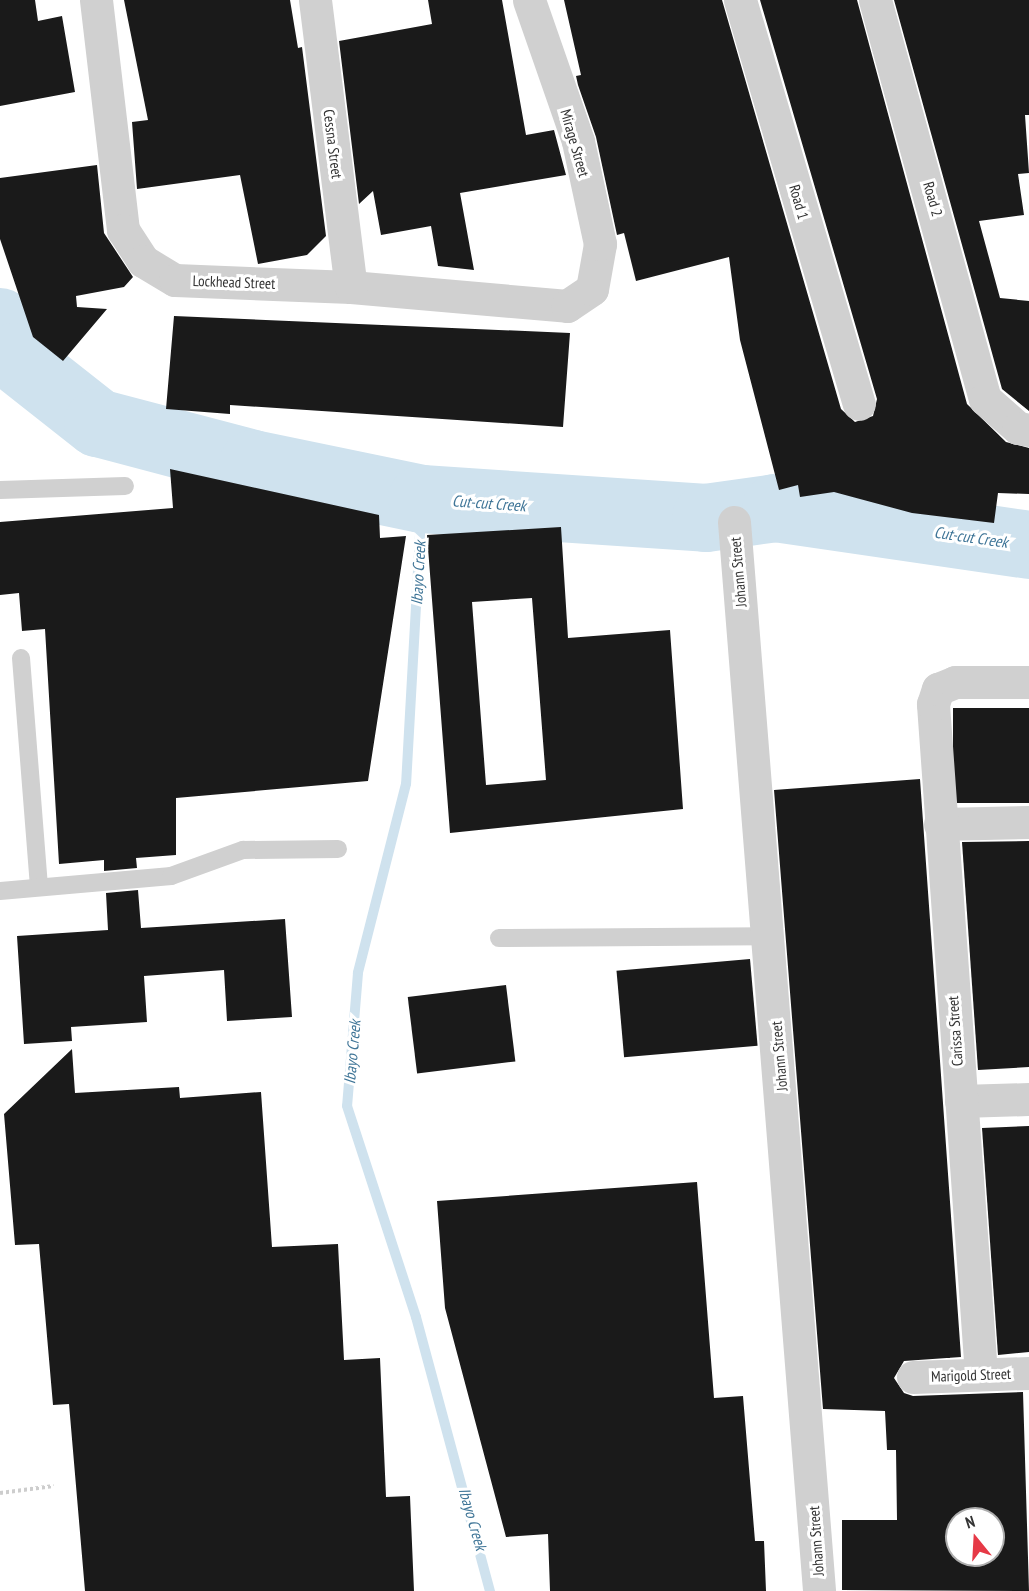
<!DOCTYPE html>
<html>
<head>
<meta charset="utf-8">
<style>
	body { margin:0 }
	#map { position:relative; width:1029px; height:1591px; overflow:hidden; background:#fff; font-family:"PT Sans Narrow",sans-serif }
	div>[style] { position:absolute }
	.stream>* { height:10px; margin:-5px; padding:0 5px; transform-origin:5px; border-radius:5px; background:#cfe2ee }
	.river>* { height:68px; margin:-34px; padding:0 34px; transform-origin:34px; border-radius:34px; background:#cfe2ee }
	.building>* { inset:0; background:#1a1a1a; transform-origin:0 0 }
	.path>* { height:4px; margin-top:-2px; transform-origin:0; background:repeating-linear-gradient(90deg,#cdcdcd 0 3px,transparent 0 6px) }
	.lane>* { height:18px; margin:-9px; padding:0 9px; transform-origin:9px; border-radius:9px; background:#d0d0d0 }
	.street>* { height:33px; margin:-16.5px; padding:0 16.5px; transform-origin:16.5px; border-radius:16.5px; background:#d0d0d0 }
	span { translate:-50% -50%; white-space:nowrap; text-align:center; line-height:1.15; -webkit-text-stroke:6px #fff; paint-order:stroke }
	.street-label { font-size:15px; color:#333 }
	.water-label { font-size:16px; color:#3f7597; font-style:italic }
	.north { position:absolute; left:945px; top:1507px; width:60px; height:60px; box-sizing:border-box; background:#fff; border:2px solid #adadad; border-radius:50%; rotate:342deg; font-size:16px; font-weight:700; line-height:24px; text-align:center; color:#333 }
	.north::after { content:''; display:block; margin:auto; width:21px; height:27px; background:#e63946; clip-path:polygon(50% 0,100% 100%,50% 72%,0 100%) }
</style>
</head>
<body>
<div id="map">
	<div class="stream">
		<div style="left:422px;top:499px;width:285px;rotate:93.2deg"></div>
		<div style="left:406px;top:784px;width:195px;rotate:104.3deg"></div>
		<div style="left:358px;top:973px;width:133px;rotate:94.7deg"></div>
		<div style="left:347px;top:1106px;width:222px;rotate:71.9deg"></div>
		<div style="left:416px;top:1317px;width:284px;rotate:74.9deg"></div>
	</div>
	<div class="river">
		<div style="left:0;top:322px;width:38px;rotate:68deg"></div>
		<div style="left:14px;top:357px;width:107px;rotate:38.2deg"></div>
		<div style="left:98px;top:423px;width:160px;rotate:14.8deg"></div>
		<div style="left:253px;top:464px;width:173px;rotate:11.7deg"></div>
		<div style="left:422px;top:499px;width:285px;rotate:3.8deg"></div>
		<div style="left:706px;top:518px;width:71px;rotate:-8.1deg"></div>
		<div style="left:776px;top:508px;width:256px;rotate:8.3deg"></div>
	</div>
	<div class="building">
		<div style="clip-path:polygon(0 0,35px 0,38px 21px,62px 16px,75px 92px,0 106px)"></div>
		<div style="clip-path:polygon(124px 0,290px 0,298px 48px,302px 47px,326px 236px,307px 255px,258px 264px,240px 175px,137px 189px,132px 122px,148px 120px)"></div>
		<div style="clip-path:polygon(428px 0,502px 0,526px 135px,554px 130px,566px 175px,460px 193px,474px 270px,438px 266px,431px 226px,381px 235px,373px 191px,359px 204px,339px 41px,432px 24px)"></div>
		<div style="clip-path:polygon(564px 0,722px 0,841px 409px,855px 422px,873px 416px,877px 399px,760px 0,857px 0,967px 404px,1006px 442px,1029px 448px,1029px 494px,998px 493px,994px 523px,912px 513px,834px 492px,800px 497px,798px 485px,779px 490px,740px 340px,729px 257px,636px 281px,624px 233px,617px 235px,596px 137px,578px 85px,576px 76px,581px 75px)"></div>
		<div style="clip-path:polygon(894px 0,1029px 0,1029px 115px,1025px 115px,1029px 173px,1018px 174px,1024px 215px,979px 221px,1000px 298px,1029px 301px,1029px 411px,1002px 389px)"></div>
		<div style="clip-path:polygon(97px 165px,104px 233px,133px 277px,124px 287px,76px 296px,77px 307px,107px 309px,63px 361px,33px 337px,0 239px,0 178px)"></div>
		<div style="clip-path:polygon(174px 316px,570px 333px,563px 427px,230px 405px,230px 414px,166px 409px)"></div>
		<div style="clip-path:polygon(170px 469px,379px 515px,380px 538px,406px 536px,368px 781px,176px 798px,176px 855px,136px 858px,137px 868px,104px 871px,104px 860px,59px 864px,45px 629px,22px 631px,19px 593px,0 595px,0 522px,173px 508px)"></div>
		<div style="clip-path:polygon(evenodd,561px 527px,568px 638px,670px 630px,683px 809px,450px 833px,427px 535px,561px 527px,532px 598px,546px 780px,486px 785px,472px 602px,532px 598px)"></div>
		<div style="left:1029px;top:708px;width:95px;height:76px;rotate:90deg"></div>
		<div style="clip-path:polygon(evenodd,920px 779px,961px 1357px,904px 1361px,894px 1378px,904px 1393px,913px 1396px,1023px 1392px,1029px 1591px,842px 1590px,842px 1520px,897px 1520px,896px 1450px,887px 1450px,885px 1411px,823px 1409px,774px 790px,920px 779px,957px 1519px,993px 1519px,993px 1555px,957px 1555px,957px 1519px)"></div>
		<div style="clip-path:polygon(1029px 841px,1029px 1067px,978px 1070px,962px 842px)"></div>
		<div style="clip-path:polygon(138px 890px,141px 928px,285px 919px,292px 1017px,227px 1021px,224px 970px,144px 976px,147px 1022px,71px 1027px,72px 1041px,24px 1044px,17px 936px,108px 930px,106px 893px)"></div>
		<div style="left:750px;top:959px;width:87px;height:134px;rotate:85deg"></div>
		<div style="left:506px;top:985px;width:77px;height:99px;rotate:83deg"></div>
		<div style="clip-path:polygon(72px 1049px,75px 1093px,179px 1087px,180px 1098px,261px 1092px,272px 1247px,338px 1244px,344px 1360px,380px 1358px,386px 1497px,410px 1496px,414px 1591px,85px 1591px,69px 1404px,53px 1405px,39px 1244px,15px 1245px,4px 1114px)"></div>
		<div style="clip-path:polygon(1029px 1126px,1029px 1352px,998px 1355px,982px 1128px)"></div>
		<div style="clip-path:polygon(697px 1182px,714px 1398px,743px 1396px,755px 1541px,764px 1541px,766px 1591px,550px 1591px,548px 1534px,506px 1537px,445px 1308px,437px 1201px)"></div>
	</div>
	<div class="path">
		<div style="left:0;top:1493px;width:54px;rotate:-7.4deg"></div>
	</div>
	<div class="lane">
		<div style="left:0;top:490px;width:125px;rotate:-1.8deg"></div>
		<div style="left:21px;top:658px;width:228px;rotate:85.5deg"></div>
		<div style="left:0;top:891px;width:172px;rotate:-5deg"></div>
		<div style="left:171px;top:876px;width:77px;rotate:-19.9deg"></div>
		<div style="left:243px;top:850px;width:95px;rotate:-0.6deg"></div>
		<div style="left:499px;top:938px;width:269px;rotate:-0.4deg"></div>
	</div>
	<div class="street">
		<div style="left:96px;top:0;width:232px;rotate:83.3deg"></div>
		<div style="left:123px;top:230px;width:37px;rotate:57deg"></div>
		<div style="left:143px;top:261px;width:37px;rotate:31deg"></div>
		<div style="left:175px;top:280px;width:176px;rotate:2.3deg"></div>
		<div style="left:351px;top:287px;width:217px;rotate:5deg"></div>
		<div style="left:567px;top:306px;width:30px;rotate:-34deg"></div>
		<div style="left:592px;top:289px;width:46px;rotate:-79.9deg"></div>
		<div style="left:600px;top:244px;width:105px;rotate:-102.1deg"></div>
		<div style="left:578px;top:141px;width:149px;rotate:-109.2deg"></div>
		<div style="left:315px;top:0;width:289px;rotate:82.9deg"></div>
		<div style="left:740px;top:0;width:421px;rotate:73.6deg"></div>
		<div style="left:875px;top:0;width:414px;rotate:74.6deg"></div>
		<div style="left:985px;top:399px;width:44px;rotate:41.3deg"></div>
		<div style="left:1018px;top:428px;width:11px;rotate:10deg"></div>
		<div style="left:734px;top:522px;width:1072px;rotate:85.45deg"></div>
		<div style="left:940px;top:824px;width:89px;rotate:-1.3deg"></div>
		<div style="left:961px;top:1101px;width:68px;rotate:-1.7deg"></div>
		<div style="left:981px;top:1374px;width:672px;rotate:-94.1deg"></div>
		<div style="left:933px;top:704px;width:16px;rotate:-72deg"></div>
		<div style="left:938px;top:689px;width:18px;rotate:-22deg"></div>
		<div style="left:955px;top:682px;width:74px"></div>
		<div style="left:913px;top:1377px;width:116px;rotate:-2deg"></div>
	</div>
	<div class="street-label">
		<span style="left:575px;top:143px;rotate:74deg">Mirage Street</span>
		<span style="left:333px;top:144px;rotate:83deg">Cessna Street</span>
		<span style="left:933px;top:199px;rotate:74deg">Road 2</span>
		<span style="left:799px;top:202px;rotate:74deg">Road 1</span>
		<span style="left:234px;top:282px;rotate:2deg">Lockhead Street</span>
		<span style="left:738px;top:572px;rotate:-95deg">Johann Street</span>
		<span style="left:955px;top:1031px;rotate:-94deg">Carissa Street</span>
		<span style="left:779px;top:1056px;rotate:-95deg">Johann Street</span>
		<span style="left:971px;top:1375px;rotate:-2deg">Marigold Street</span>
		<span style="left:816px;top:1541px;rotate:-94deg">Johann Street</span>
	</div>
	<div class="water-label">
		<span style="left:489px;top:503px;rotate:4deg">Cut-cut Creek</span>
		<span style="left:971px;top:537px;rotate:8deg">Cut-cut Creek</span>
		<span style="left:418px;top:573px;rotate:-87deg">Ibayo Creek</span>
		<span style="left:352px;top:1052px;rotate:-85deg">Ibayo Creek</span>
		<span style="left:473px;top:1519px;rotate:74deg">Ibayo Creek</span>
	</div>
	<div class="north">N</div>
</div>
</body>
</html>
